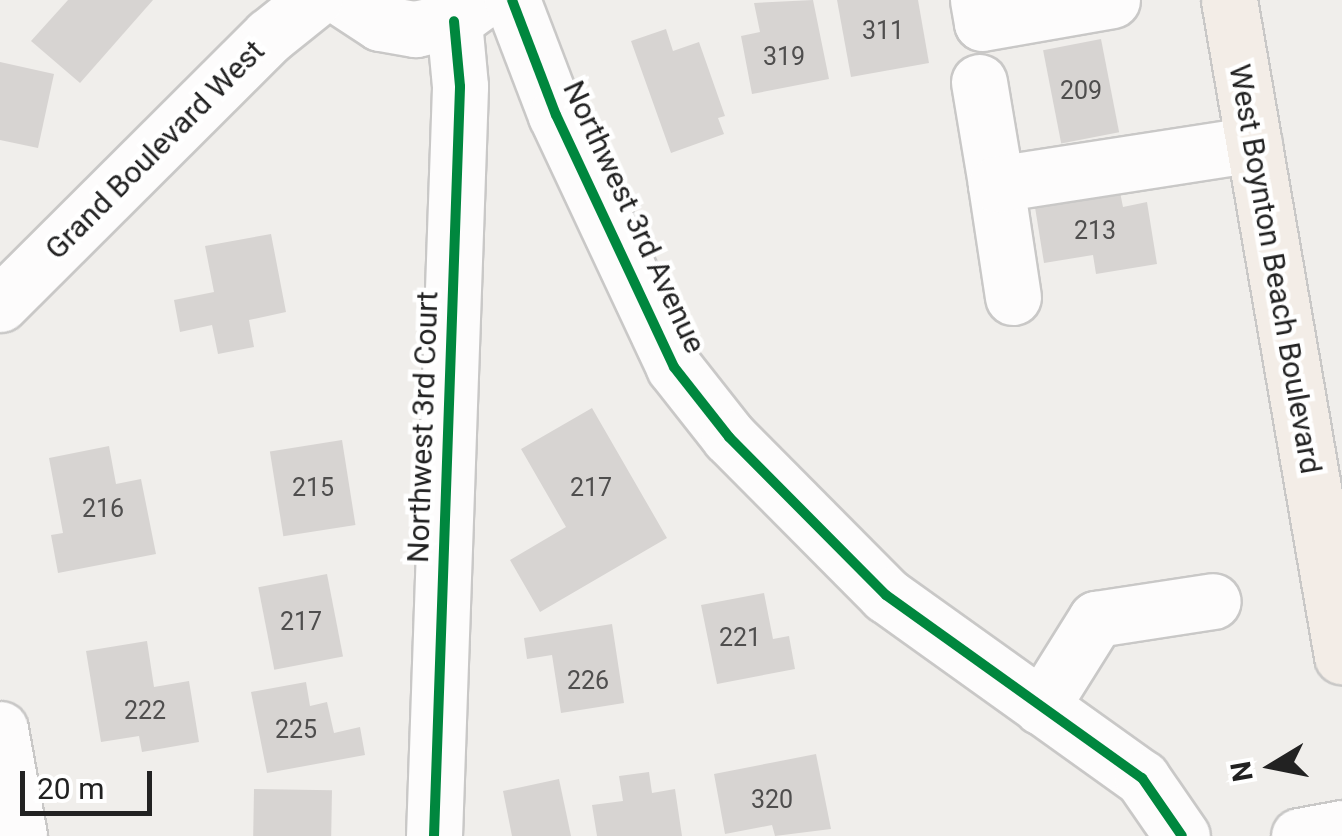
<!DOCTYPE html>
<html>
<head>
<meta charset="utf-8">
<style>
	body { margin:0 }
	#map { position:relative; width:1342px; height:836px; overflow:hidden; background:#f0eeeb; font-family:Roboto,sans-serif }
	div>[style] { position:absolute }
	.building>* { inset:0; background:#d7d4d2; transform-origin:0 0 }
	.roads { filter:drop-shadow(2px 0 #c9c8c7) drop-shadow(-2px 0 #c9c8c7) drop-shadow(0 2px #c9c8c7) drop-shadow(0 -2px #c9c8c7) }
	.minor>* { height:55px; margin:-27.5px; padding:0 27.5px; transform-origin:27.5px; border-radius:27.5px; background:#fdfcfc }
	.major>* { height:55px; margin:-27.5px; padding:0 27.5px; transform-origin:27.5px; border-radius:27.5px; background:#f3ede7 }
	.cycleway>* { height:10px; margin:-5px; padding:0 5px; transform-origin:5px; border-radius:5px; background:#00873e }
	span { translate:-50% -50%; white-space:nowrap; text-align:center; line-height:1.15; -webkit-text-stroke:9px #fff; paint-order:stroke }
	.number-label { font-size:25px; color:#4f4e4e }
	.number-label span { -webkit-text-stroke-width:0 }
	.street-label { font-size:30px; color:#222 }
	.north { position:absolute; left:1222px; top:716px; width:100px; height:100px; -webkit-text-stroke:8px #fff; paint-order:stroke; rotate:260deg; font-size:28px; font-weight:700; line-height:40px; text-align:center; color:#222 }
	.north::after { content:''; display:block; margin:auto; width:35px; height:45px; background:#222; clip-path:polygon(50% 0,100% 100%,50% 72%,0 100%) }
	.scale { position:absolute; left:20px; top:771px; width:132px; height:45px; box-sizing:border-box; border:5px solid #222; border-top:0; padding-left:12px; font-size:30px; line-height:35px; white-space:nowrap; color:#222; -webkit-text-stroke:8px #fff; paint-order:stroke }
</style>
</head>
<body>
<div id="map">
	<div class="building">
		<div style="clip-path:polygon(68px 0,153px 0,80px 83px,31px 41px)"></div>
		<div style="clip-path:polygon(813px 0,829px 79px,752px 94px,741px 36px,760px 32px,754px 3px)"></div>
		<div style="clip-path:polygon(837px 0,918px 0,929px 63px,851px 77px)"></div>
		<div style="clip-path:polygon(666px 29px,673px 51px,699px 42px,725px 116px,718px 118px,724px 134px,671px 153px,631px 41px)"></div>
		<div style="left:1101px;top:39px;width:95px;height:59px;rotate:79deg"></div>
		<div style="clip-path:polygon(0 62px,54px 74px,38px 148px,0 140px)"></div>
		<div style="clip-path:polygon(1119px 187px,1123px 207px,1147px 202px,1157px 264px,1096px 274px,1093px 255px,1044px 263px,1034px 201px)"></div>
		<div style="clip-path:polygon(271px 234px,286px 312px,249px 320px,254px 347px,218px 354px,212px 325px,180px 332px,174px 300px,214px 292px,205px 246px)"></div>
		<div style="clip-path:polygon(592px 408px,667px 538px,540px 612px,510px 560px,566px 527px,521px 449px)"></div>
		<div style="left:342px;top:440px;width:86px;height:73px;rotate:81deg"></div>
		<div style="clip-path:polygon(109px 446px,116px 484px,141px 479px,156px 554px,58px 573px,51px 535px,63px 533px,49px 458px)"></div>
		<div style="left:327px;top:574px;width:84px;height:70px;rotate:79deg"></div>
		<div style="clip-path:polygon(764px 593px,773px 639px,789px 636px,795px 669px,717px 684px,701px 605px)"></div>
		<div style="clip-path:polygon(612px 624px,624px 703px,561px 713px,552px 655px,527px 659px,524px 638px)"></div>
		<div style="clip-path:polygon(147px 641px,154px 687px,189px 681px,199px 742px,142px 752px,139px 736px,101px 742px,86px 651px)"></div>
		<div style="clip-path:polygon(306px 682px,310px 706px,327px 702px,334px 733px,360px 727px,365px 755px,267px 773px,251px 692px)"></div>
		<div style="clip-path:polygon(816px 754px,831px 829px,775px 836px,772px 825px,725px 834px,714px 774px)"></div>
		<div style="clip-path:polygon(649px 772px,652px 793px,675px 789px,682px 836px,597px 836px,592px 805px,623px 801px,619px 776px)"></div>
		<div style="clip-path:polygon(559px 779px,571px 836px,512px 836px,503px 791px)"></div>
		<div style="left:254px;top:789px;width:78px;height:47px;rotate:1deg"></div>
	</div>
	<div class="roads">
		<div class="minor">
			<div style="left:345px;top:0;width:42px;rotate:33.3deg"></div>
			<div style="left:380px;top:23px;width:36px;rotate:10deg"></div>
			<div style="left:415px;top:29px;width:40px;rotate:-12deg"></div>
			<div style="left:454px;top:21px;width:34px;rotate:-36deg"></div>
			<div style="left:512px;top:0;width:123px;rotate:69.1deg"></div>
			<div style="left:556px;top:115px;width:278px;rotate:64.9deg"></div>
			<div style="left:674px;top:367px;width:89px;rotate:51.8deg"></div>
			<div style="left:729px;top:437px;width:223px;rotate:45.2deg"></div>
			<div style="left:886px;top:595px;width:315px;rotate:35.6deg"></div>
			<div style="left:1142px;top:778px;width:70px;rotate:55.4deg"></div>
			<div style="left:978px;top:0;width:23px;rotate:80deg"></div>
			<div style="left:982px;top:23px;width:132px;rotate:-10deg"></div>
			<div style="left:979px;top:82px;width:103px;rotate:80.5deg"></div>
			<div style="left:1013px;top:297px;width:114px;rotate:-98.6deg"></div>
			<div style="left:996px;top:184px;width:261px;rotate:-8.8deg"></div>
			<div style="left:0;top:304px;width:380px;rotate:-44.9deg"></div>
			<div style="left:269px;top:36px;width:58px;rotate:-38.7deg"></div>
			<div style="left:1041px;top:707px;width:104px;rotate:-58deg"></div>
			<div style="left:1096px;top:619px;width:118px;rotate:-8.7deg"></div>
			<div style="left:0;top:729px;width:109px;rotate:79.9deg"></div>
			<div style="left:434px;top:836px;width:750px;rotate:-88.01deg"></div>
			<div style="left:460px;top:86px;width:65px;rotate:-95.3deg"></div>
			<div style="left:1299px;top:836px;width:44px;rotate:-10.5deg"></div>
		</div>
		<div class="major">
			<div style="left:1229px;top:0;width:666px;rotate:80.23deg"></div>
		</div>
	</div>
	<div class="cycleway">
		<div style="left:512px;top:0;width:123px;rotate:69.1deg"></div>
		<div style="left:556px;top:115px;width:278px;rotate:64.9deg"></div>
		<div style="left:674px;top:367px;width:89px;rotate:51.8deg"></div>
		<div style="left:729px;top:437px;width:223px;rotate:45.2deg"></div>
		<div style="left:886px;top:595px;width:315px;rotate:35.6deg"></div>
		<div style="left:1142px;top:778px;width:70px;rotate:55.4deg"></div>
		<div style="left:434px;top:836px;width:750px;rotate:-88.01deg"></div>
		<div style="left:460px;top:86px;width:65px;rotate:-95.3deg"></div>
	</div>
	<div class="number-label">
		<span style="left:883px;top:31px">311</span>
		<span style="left:784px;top:57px">319</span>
		<span style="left:1081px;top:91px">209</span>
		<span style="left:1095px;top:231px">213</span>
		<span style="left:313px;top:488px">215</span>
		<span style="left:591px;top:488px">217</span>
		<span style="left:103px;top:509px">216</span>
		<span style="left:301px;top:622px">217</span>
		<span style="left:740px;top:638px">221</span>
		<span style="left:588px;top:681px">226</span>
		<span style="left:145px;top:711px">222</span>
		<span style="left:296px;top:730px">225</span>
		<span style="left:772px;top:800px">320</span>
	</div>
	<div class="street-label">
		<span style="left:155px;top:150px;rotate:-45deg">Grand Boulevard West</span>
		<span style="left:634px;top:217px;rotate:65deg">Northwest 3rd Avenue</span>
		<span style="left:1275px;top:269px;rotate:80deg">West Boynton Beach Boulevard</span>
		<span style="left:423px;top:427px;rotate:-88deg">Northwest 3rd Court</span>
	</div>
	<div class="north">N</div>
	<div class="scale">20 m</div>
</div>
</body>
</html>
